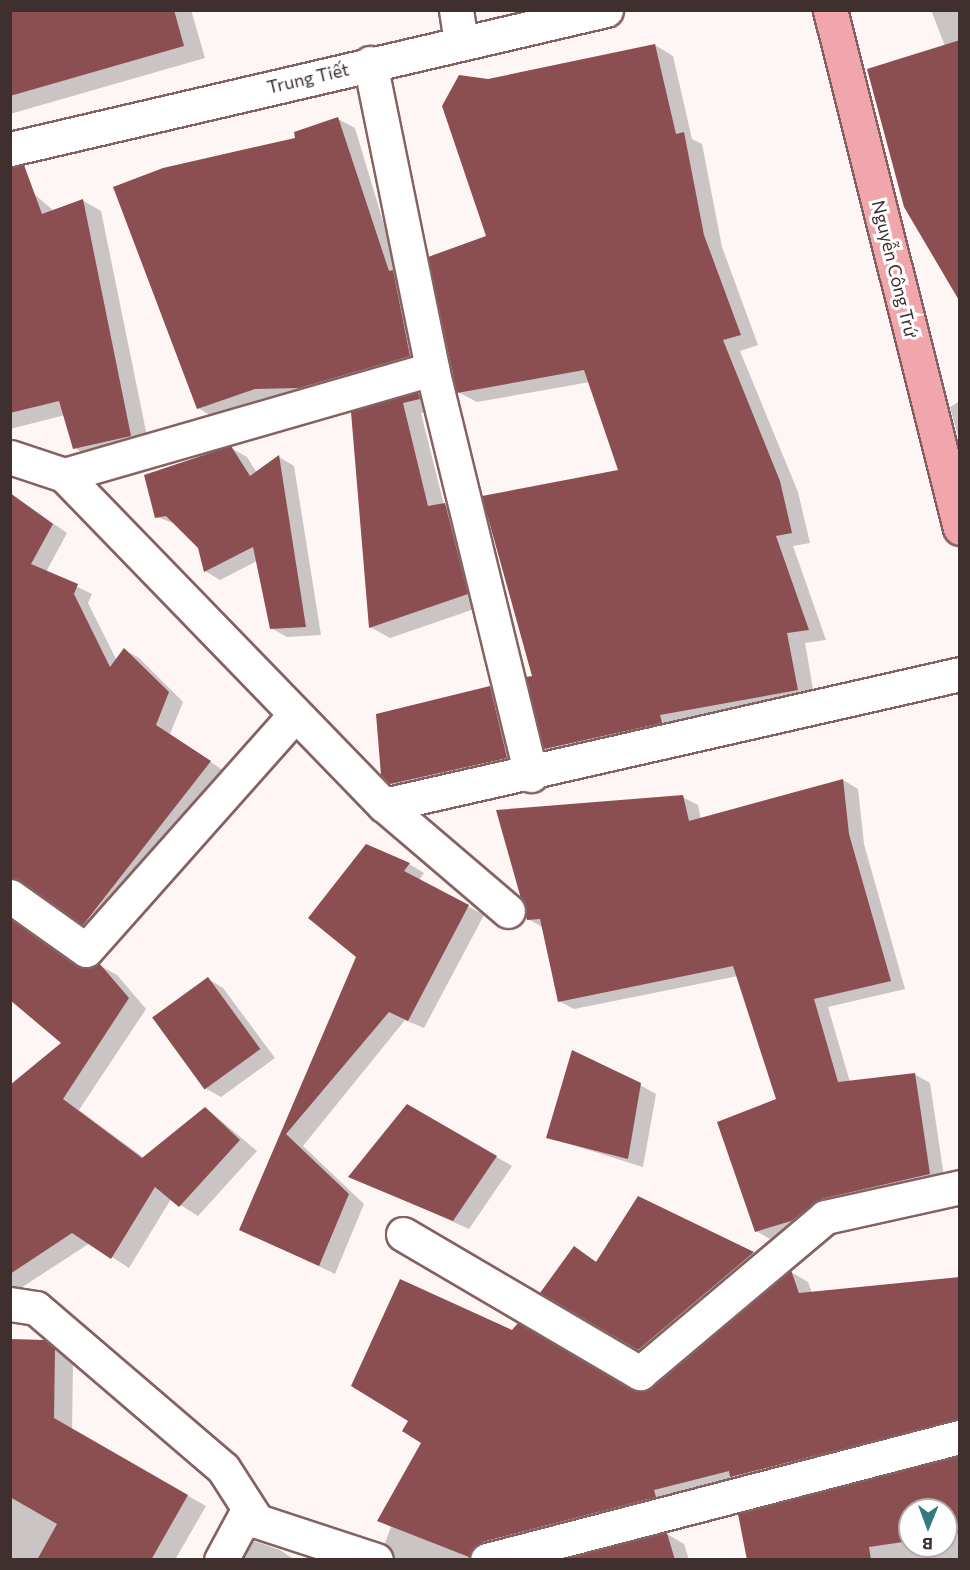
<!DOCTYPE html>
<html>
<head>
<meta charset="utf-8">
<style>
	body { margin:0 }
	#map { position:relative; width:970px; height:1570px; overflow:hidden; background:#fef5f5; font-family:Commissioner,sans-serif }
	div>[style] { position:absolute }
	.shadow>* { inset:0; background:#0003 }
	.building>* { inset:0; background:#8b4f51; transform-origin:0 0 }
	.roads { filter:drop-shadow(2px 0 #866162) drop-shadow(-2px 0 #866162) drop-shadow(0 2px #866162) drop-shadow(0 -2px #866162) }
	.minor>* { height:33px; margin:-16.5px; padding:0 16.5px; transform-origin:16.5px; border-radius:16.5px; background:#fff }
	.major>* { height:33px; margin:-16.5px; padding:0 16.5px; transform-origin:16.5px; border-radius:16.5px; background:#f1a6ab }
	span { translate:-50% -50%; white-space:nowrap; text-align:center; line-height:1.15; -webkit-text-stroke:6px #fff; paint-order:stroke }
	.street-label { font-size:18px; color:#402f2f }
	.frame { position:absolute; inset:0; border:12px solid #402f2f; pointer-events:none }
	.north { position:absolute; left:898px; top:1498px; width:60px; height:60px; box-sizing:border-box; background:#fff; border:2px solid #b3acac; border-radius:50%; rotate:181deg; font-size:16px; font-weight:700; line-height:24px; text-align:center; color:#402f2f }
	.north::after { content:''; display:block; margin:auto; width:21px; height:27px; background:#327b7e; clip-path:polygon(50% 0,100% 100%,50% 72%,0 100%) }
</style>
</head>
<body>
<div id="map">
	<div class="shadow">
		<div style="clip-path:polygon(10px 10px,191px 10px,205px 58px,10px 114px)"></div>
		<div style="clip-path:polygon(509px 10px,551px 10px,522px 18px)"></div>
		<div style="clip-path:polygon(931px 10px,960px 10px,960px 299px,945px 46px)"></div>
		<div style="clip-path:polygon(655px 45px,673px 56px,692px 139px,702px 144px,722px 247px,758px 345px,740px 351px,798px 492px,810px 543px,793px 546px,826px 640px,805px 643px,815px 700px,563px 759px,545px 748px,534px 677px,620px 471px,590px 382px,477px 402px,458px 392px,488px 236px)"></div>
		<div style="clip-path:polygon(338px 119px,355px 128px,426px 365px,316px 397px,272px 397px,215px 418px,198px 408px)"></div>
		<div style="clip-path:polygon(34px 194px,54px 211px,82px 200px,101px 211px,149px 446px,93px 459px,75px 448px,65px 415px,10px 429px,10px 202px)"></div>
		<div style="clip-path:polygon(418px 394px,438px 405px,439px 410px,421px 413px,444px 505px,465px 516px,486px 605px,390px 638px,370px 627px,352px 413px)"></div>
		<div style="clip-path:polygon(960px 401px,960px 443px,950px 407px)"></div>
		<div style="clip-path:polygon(231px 448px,247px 457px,257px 473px,279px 457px,294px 466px,321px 635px,287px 637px,271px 628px,257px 561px,220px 580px,205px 571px,200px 547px,178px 525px,157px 517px)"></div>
		<div style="clip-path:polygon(10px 493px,67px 533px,46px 572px,92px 594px,88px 603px,117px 661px,125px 650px,139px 658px,183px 702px,170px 734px,224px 771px,99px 932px,84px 924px)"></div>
		<div style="clip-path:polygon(490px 688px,505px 696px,522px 766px,407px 792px,391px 783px)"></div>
		<div style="clip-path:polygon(843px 780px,858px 789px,864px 844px,905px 989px,828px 1007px,850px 1082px,914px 1074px,930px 1083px,945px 1183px,772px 1240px,756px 1231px,777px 1100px,738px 976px,574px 1009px,559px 1001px,544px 928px,528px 919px,682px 797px,698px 805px,701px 820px)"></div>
		<div style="clip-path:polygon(409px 864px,424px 873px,419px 880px,484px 915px,424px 1028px,405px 1020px,303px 1146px,364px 1204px,335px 1274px,241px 1229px,358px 956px,310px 918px)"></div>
		<div style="clip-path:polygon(18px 926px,78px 967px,99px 965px,117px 975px,146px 1009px,79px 1110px,144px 1158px,206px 1108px,257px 1151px,198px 1216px,171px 1199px,129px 1268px,90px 1243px,10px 1295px,10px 1087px,63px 1043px)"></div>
		<div style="clip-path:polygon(208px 979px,223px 988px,275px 1058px,221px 1097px,205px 1088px)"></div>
		<div style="clip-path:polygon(640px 1085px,656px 1094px,643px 1167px,547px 1137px)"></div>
		<div style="clip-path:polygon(407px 1106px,512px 1166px,469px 1229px,351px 1176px)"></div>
		<div style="clip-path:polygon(639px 1198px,768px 1262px,654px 1358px,542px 1292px,574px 1248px,597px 1262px)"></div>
		<div style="clip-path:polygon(791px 1272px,808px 1282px,812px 1293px,960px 1279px,960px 1432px,491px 1560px,395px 1560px,385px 1543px,391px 1527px,379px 1520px,641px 1393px)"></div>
		<div style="clip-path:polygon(10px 1341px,44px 1342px,73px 1361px,72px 1430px,206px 1506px,175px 1560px,10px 1560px)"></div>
		<div style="clip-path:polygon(evenodd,960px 1458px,960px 1560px,749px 1560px,960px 1458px,910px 1510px,946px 1510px,946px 1546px,910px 1546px,910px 1510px)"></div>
		<div style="clip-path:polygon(667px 1534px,684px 1544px,689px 1560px,569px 1560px)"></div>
		<div style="clip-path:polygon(254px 1541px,280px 1550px,295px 1560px,241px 1560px)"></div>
	</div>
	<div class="building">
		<div style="clip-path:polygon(10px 10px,174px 10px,184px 46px,10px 96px)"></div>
		<div style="clip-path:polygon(960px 40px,960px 302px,904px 207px,867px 69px)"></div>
		<div style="clip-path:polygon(655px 44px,676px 134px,684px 132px,704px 235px,741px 335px,723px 340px,780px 481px,792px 533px,776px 536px,809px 630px,787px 633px,798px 690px,660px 715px,662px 723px,544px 749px,526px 677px,532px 676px,482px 496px,618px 470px,584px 370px,457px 393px,428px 257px,486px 236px,442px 106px,459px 75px,488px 79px)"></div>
		<div style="clip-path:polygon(338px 117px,389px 271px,393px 270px,410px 356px,299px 388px,255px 389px,197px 409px,113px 187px,163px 168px,295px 138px,294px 132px)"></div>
		<div style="clip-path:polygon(24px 165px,42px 214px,83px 199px,131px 436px,73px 449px,59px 401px,10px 413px,10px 167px)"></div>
		<div style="clip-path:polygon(418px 392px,420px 399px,403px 403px,428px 506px,445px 503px,468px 594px,369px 628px,351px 412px)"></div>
		<div style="clip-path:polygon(231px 446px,250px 476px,279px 455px,306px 627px,270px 629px,253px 547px,204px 572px,198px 548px,166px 516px,155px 518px,144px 475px)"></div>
		<div style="clip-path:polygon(10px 493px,53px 524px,31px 564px,78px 584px,74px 594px,110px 667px,124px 648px,169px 692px,156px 725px,211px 761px,83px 925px,10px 877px)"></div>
		<div style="clip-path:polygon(490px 686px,507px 758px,390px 784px,381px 775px,376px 714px)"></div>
		<div style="clip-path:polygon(843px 779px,849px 834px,891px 981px,814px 999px,838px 1082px,915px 1073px,930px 1174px,821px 1199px,791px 1221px,755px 1232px,717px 1122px,776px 1099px,733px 966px,558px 1002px,540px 919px,527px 920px,496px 810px,683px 795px,689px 821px)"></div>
		<div style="clip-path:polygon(366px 844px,410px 863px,404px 871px,469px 905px,408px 1021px,389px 1012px,286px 1134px,349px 1194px,319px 1266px,239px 1230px,356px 957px,308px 918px)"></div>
		<div style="clip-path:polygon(10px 919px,76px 966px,99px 963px,129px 998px,63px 1099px,142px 1158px,205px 1107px,240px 1140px,179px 1207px,155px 1187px,111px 1259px,72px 1233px,10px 1274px,10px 1085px,61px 1043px,10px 1000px)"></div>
		<div style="left:208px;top:977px;width:89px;height:69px;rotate:54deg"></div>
		<div style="clip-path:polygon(572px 1050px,641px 1083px,628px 1159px,546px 1138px)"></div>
		<div style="clip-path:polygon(407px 1104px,497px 1156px,453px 1221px,348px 1177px)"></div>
		<div style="clip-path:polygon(638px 1196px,754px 1252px,638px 1350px,540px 1293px,574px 1246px,596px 1262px)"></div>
		<div style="clip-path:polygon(791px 1270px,799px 1293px,960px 1277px,960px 1419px,730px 1477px,729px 1471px,654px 1490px,656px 1497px,482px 1542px,469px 1557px,377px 1521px,421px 1443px,402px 1431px,408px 1421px,351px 1386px,400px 1279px,512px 1330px,518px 1323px,641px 1392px)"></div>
		<div style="clip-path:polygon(10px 1339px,45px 1340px,55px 1349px,54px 1418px,188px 1495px,151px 1560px,37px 1560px,57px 1524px,10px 1497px)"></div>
		<div style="clip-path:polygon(960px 1456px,960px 1533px,946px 1535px,946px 1510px,910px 1510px,910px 1541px,869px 1547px,871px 1560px,747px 1560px,738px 1514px)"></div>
		<div style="clip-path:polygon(667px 1533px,675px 1560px,563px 1560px)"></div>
	</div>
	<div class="roads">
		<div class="minor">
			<div style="left:456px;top:10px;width:32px;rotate:81deg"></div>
			<div style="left:370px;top:63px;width:312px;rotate:78.5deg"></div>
			<div style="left:432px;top:369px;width:418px;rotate:76.3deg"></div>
			<div style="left:10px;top:149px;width:612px;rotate:-13.13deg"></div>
			<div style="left:10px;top:457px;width:57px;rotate:18.4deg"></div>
			<div style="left:64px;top:475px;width:383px;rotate:-16.1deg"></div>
			<div style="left:64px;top:475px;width:460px;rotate:45.9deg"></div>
			<div style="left:384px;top:805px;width:163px;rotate:40.5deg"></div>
			<div style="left:384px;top:805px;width:591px;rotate:-12.81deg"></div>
			<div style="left:10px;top:896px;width:93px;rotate:35.4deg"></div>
			<div style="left:86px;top:950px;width:314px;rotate:-48.4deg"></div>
			<div style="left:403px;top:1234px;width:275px;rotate:30.4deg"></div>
			<div style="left:640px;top:1373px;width:242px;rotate:-40.1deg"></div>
			<div style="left:825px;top:1217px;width:138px;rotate:-12.5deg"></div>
			<div style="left:10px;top:1304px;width:26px;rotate:9deg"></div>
			<div style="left:36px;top:1308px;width:246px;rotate:40.6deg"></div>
			<div style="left:223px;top:1468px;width:63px;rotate:57.3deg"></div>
			<div style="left:257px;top:1521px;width:125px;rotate:18.1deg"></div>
			<div style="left:221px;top:1560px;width:57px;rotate:-61.6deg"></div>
			<div style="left:487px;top:1560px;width:489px;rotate:-14.6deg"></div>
		</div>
		<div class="major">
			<div style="left:830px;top:10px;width:534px;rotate:75.91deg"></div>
		</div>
	</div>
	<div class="street-label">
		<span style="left:308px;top:78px;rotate:-13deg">Trung Tiết</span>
		<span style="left:895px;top:269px;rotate:76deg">Nguyễn Công Trứ</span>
	</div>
	<div class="frame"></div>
	<div class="north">B</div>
</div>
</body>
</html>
